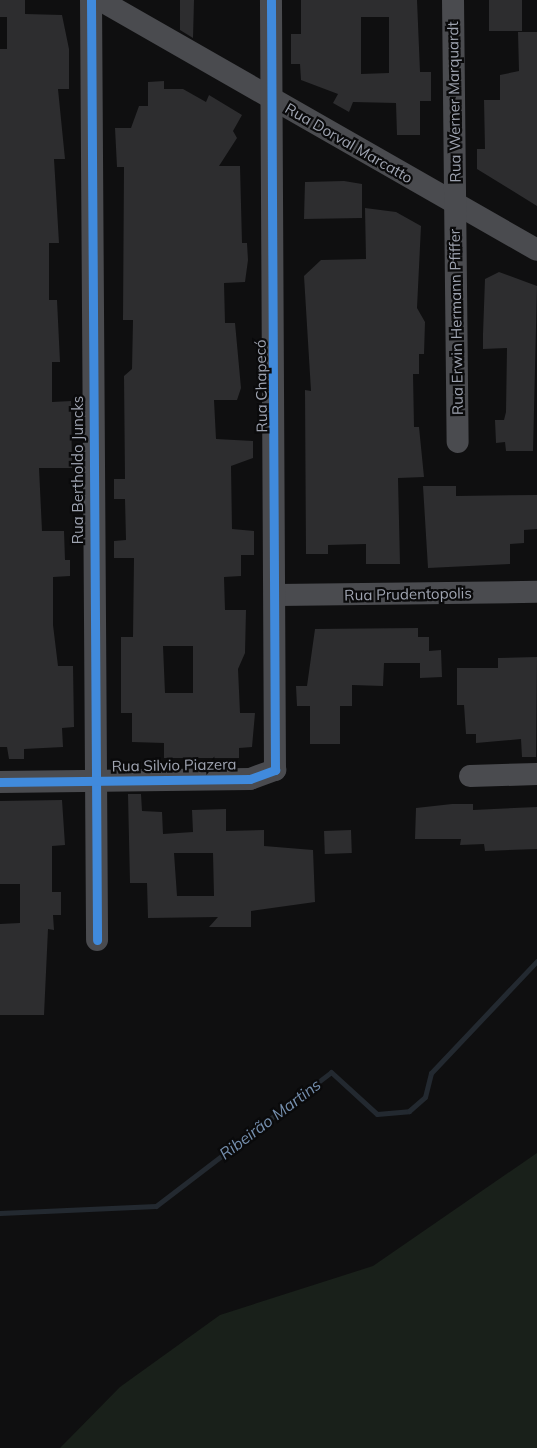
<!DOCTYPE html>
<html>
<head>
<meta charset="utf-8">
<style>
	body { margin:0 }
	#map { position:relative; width:537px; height:1448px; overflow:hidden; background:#0f0f10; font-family:Mulish,sans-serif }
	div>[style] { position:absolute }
	.green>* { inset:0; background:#19201a }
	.stream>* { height:5px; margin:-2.5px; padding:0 2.5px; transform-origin:2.5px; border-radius:2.5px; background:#232930 }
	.building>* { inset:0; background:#2d2d2f; transform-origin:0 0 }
	.minor>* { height:22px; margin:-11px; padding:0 11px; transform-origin:11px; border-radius:11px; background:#4a4b4f }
	.cycleway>* { height:9px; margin:-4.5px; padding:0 4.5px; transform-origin:4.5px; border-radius:4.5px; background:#408adc }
	span { translate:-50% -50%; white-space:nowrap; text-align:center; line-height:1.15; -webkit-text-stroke:4.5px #0a0a0b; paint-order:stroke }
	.street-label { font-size:15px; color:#9fa4b1 }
	.water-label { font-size:16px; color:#758fae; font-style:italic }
</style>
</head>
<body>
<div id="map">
	<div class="green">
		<div style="clip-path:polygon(537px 1153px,537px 1448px,60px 1448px,120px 1387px,220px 1315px,373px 1266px)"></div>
	</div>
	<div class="stream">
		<div style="left:0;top:1213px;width:156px;rotate:-2.6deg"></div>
		<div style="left:156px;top:1206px;width:220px;rotate:-37.4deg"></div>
		<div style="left:331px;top:1072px;width:62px;rotate:42.4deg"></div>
		<div style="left:377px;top:1114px;width:32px;rotate:-5deg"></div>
		<div style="left:409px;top:1111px;width:21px;rotate:-41deg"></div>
		<div style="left:425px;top:1097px;width:25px;rotate:-76deg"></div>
		<div style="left:431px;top:1073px;width:154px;rotate:-46.6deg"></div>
	</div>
	<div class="building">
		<div style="clip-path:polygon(0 0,25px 0,25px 14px,62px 15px,69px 49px,69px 89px,58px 89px,65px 159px,54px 159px,59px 243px,49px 243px,49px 300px,57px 300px,60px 362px,52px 362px,52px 402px,71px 401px,72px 468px,39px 468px,42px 531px,64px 531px,65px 560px,70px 560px,70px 576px,53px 577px,53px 625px,58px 666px,73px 666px,74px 727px,62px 728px,63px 747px,24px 749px,24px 759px,9px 759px,7px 747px,0 747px,0 49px,7px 49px,7px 17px,0 17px)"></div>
		<div style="clip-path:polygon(180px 0,194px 0,193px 38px,180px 30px)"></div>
		<div style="clip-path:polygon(evenodd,301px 0,417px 0,420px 72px,431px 72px,431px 101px,420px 101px,420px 135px,397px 135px,396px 103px,353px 102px,349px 112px,333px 103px,338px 94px,301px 80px,300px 64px,291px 64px,291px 34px,301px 34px,301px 0,361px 17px,389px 17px,389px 73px,361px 74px,361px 17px)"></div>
		<div style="left:489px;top:0;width:33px;height:31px"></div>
		<div style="clip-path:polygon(518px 32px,537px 32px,537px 206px,477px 169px,477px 149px,485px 149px,484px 100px,500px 100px,500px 75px,519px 71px)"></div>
		<div style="clip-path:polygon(evenodd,164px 81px,164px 89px,183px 89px,206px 102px,209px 95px,242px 115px,233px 131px,237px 138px,219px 166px,240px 166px,242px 243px,247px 243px,248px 260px,245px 282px,224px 283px,225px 323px,235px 323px,241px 388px,237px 400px,214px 400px,216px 439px,253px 441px,253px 458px,231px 466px,232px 529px,254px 531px,254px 555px,241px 555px,241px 576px,224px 577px,225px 610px,246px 610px,245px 653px,238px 669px,240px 713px,255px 713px,252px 747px,239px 748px,239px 758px,164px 758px,164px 743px,132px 742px,132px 713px,121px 713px,121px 637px,133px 637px,134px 558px,114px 558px,114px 541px,126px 540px,125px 499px,114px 499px,114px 479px,125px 479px,124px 376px,132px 369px,133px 320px,123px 320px,124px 167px,117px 167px,115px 128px,131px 128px,139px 106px,148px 106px,148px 82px,164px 81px,163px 646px,193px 646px,193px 693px,165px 693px,163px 646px)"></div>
		<div style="clip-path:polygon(344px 181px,362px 184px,362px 218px,304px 219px,305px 182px)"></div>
		<div style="clip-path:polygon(365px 208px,396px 212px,421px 226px,417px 308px,425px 322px,424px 354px,419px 354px,419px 374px,413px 374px,414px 427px,419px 427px,424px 477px,398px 478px,400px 564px,366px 564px,366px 544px,328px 545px,328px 554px,306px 554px,305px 390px,311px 391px,304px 276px,321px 260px,366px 259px)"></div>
		<div style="clip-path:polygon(499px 272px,537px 286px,533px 451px,506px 451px,505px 442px,496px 443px,495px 420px,504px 420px,506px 412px,507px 348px,483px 349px,483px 334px,485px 279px)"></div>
		<div style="clip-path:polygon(423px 486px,456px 486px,456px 496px,537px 495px,537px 529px,524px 530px,524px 543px,510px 544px,510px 564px,428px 568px)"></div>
		<div style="clip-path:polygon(418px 628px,418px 637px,429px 637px,429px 651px,441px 650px,442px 677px,420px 678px,420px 663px,384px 663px,383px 686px,352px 685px,352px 706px,340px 706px,340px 744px,310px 744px,310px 706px,297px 706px,296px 686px,307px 686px,315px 629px)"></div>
		<div style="clip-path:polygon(537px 657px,536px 757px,522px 757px,521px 739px,476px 743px,476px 734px,466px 734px,464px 705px,457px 705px,457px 668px,498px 668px,498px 658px)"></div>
		<div style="clip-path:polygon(evenodd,128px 794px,141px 794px,142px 811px,162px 812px,163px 834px,193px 832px,192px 810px,226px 809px,226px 831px,264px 830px,264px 846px,313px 850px,315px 902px,251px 911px,251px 927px,209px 927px,218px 917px,148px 918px,147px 883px,130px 883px,128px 794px,174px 853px,213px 853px,214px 896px,177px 896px,174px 853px)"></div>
		<div style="clip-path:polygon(62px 800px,65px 845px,52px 846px,52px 892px,61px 892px,61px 915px,53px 915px,54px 930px,48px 929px,44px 1015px,0 1015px,0 924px,20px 923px,20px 884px,0 884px,0 801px)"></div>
		<div style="clip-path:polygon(452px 804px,473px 804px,473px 810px,537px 807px,537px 849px,485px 851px,484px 844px,460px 845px,461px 839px,415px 839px,416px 808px)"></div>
		<div style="left:351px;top:830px;width:23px;height:27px;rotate:88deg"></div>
	</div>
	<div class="minor">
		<div style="left:91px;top:0;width:940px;rotate:89.63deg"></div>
		<div style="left:100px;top:0;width:503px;rotate:29.77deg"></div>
		<div style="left:453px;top:0;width:442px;rotate:89.4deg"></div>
		<div style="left:278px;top:595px;width:259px;rotate:-0.7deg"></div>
		<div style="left:470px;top:776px;width:67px;rotate:-1.7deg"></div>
		<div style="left:0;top:782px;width:250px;rotate:-0.7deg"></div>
		<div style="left:250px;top:779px;width:27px;rotate:-20deg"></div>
		<div style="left:275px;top:770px;width:770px;rotate:-90.3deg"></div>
	</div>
	<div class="cycleway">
		<div style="left:91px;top:0;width:940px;rotate:89.63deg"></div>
		<div style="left:0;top:782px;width:250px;rotate:-0.7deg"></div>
		<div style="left:250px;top:779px;width:27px;rotate:-20deg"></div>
		<div style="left:275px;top:770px;width:770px;rotate:-90.3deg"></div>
	</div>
	<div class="street-label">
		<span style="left:454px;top:102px;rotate:-91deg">Rua Werner Marquardt</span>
		<span style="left:349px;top:143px;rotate:30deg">Rua Dorval Marcatto</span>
		<span style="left:456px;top:322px;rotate:-91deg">Rua Erwin Hermann Pfiffer</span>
		<span style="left:261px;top:386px;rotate:-91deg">Rua Chapecó</span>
		<span style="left:78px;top:470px;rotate:-90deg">Rua Bertholdo Juncks</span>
		<span style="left:408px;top:594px;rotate:-1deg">Rua Prudentopolis</span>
		<span style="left:174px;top:765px;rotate:-1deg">Rua Silvio Piazera</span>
	</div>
	<div class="water-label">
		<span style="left:270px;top:1119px;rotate:-37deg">Ribeirão Martins</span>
	</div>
</div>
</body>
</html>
